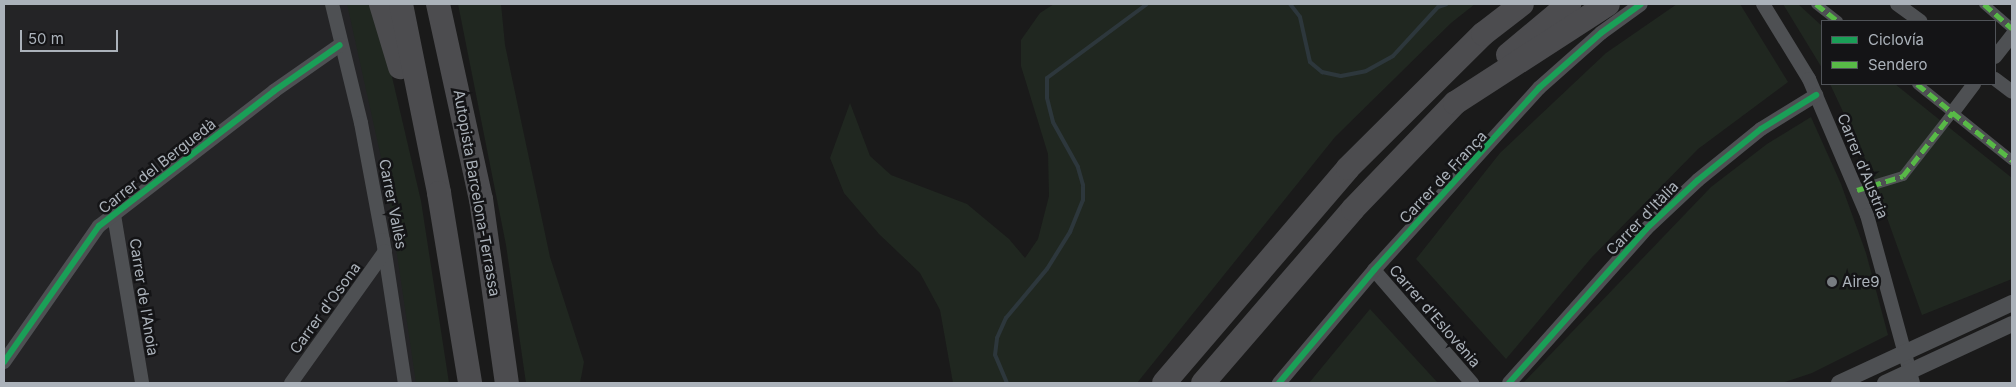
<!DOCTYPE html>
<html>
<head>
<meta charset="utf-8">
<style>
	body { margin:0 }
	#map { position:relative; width:2016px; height:387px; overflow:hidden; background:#1a1a1a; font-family:Inter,sans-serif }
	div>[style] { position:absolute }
	.built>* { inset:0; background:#242426 }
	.green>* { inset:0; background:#202720 }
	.stream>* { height:4px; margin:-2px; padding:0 2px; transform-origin:2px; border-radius:2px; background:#2d373c }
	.pedestrian>* { height:10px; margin:-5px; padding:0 5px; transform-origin:5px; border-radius:5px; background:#4e5053 }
	.minor>* { height:14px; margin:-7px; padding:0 7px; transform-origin:7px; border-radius:7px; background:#4e5053 }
	.tertiary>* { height:16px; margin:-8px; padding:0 8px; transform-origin:8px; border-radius:8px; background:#4e5053 }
	.motorway>* { height:24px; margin:-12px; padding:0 12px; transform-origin:12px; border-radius:12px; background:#4c4c4f }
	.quiet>* { height:5px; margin-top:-2.5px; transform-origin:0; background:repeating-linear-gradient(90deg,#58b947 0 10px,transparent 0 15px) }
	.cycleway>* { height:6px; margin:-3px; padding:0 3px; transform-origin:3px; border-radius:3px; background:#1a9f57 }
	.dots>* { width:14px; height:14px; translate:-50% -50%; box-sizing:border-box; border:2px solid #141416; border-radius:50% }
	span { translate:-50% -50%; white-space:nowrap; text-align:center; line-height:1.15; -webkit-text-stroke:5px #141416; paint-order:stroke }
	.street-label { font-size:15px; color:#abb2ba }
	.poi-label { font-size:15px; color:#abb2ba }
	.left { translate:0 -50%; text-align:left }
	.frame { position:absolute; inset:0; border:5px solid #abb2ba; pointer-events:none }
	.legend { position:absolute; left:1821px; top:20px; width:175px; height:65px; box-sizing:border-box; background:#141416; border:1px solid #505358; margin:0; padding:6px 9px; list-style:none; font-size:15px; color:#abb2ba }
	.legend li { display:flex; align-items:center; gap:10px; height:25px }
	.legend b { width:25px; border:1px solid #505358 }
	.scale { position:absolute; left:20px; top:30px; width:98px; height:22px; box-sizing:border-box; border:2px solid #abb2ba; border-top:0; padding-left:6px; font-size:15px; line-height:18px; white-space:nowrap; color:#abb2ba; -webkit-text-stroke:4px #141416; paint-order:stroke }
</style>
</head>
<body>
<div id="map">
	<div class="built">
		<div style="clip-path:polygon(4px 4px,366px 4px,438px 383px,4px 383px)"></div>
	</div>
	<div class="green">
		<div style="clip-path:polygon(347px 4px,375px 4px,421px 201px,449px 383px,416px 383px,386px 180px)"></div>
		<div style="clip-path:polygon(458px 4px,501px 4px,505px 45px,550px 257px,584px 362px,580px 383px,526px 383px,506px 245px)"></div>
		<div style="clip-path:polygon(1054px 4px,1475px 4px,1451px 23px,1335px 137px,1137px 383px,953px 383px,940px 310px,920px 273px,879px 234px,844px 193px,830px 158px,850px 103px,870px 156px,891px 175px,967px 204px,1009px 239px,1025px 258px,1038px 239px,1049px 196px,1048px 154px,1021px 66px,1021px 40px,1040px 13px)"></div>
		<div style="clip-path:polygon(1677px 4px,1740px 4px,1788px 82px,1698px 149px,1592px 257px,1506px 359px,1416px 259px,1500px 153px,1606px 53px)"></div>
		<div style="clip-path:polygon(1783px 4px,1798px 4px,1822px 26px,1822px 68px)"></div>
		<div style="clip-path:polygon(1830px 84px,1895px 84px,2012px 178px,2012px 279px,1922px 315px,1868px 165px)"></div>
		<div style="clip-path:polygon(1811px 117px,1841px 184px,1866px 253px,1888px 335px,1812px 373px,1782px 383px,1523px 383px,1711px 187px,1767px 144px)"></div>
		<div style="clip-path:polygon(1370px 309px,1438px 383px,1309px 383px)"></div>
	</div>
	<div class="stream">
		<div style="left:1290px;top:4px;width:16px;rotate:52deg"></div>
		<div style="left:1300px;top:17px;width:46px;rotate:77.5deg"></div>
		<div style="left:1310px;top:62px;width:16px;rotate:40deg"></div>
		<div style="left:1322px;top:72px;width:19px;rotate:12deg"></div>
		<div style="left:1341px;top:76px;width:25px;rotate:-11deg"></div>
		<div style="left:1366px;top:71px;width:31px;rotate:-29deg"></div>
		<div style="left:1393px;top:56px;width:67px;rotate:-47.4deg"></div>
		<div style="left:1438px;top:7px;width:9px;rotate:-18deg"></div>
		<div style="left:1007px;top:383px;width:30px;rotate:-113deg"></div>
		<div style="left:995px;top:355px;width:17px;rotate:-83deg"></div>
		<div style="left:997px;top:338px;width:22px;rotate:-66deg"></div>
		<div style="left:1006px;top:318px;width:64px;rotate:-50.1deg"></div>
		<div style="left:1047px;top:269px;width:44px;rotate:-58.1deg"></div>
		<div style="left:1070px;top:232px;width:35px;rotate:-68deg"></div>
		<div style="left:1083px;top:200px;width:15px;rotate:-90deg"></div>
		<div style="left:1083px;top:185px;width:19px;rotate:-106deg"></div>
		<div style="left:1078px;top:167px;width:51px;rotate:-119.1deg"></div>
		<div style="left:1053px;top:122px;width:25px;rotate:-104deg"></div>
		<div style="left:1047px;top:98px;width:20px;rotate:-90deg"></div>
		<div style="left:1047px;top:78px;width:124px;rotate:-36.5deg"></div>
	</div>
	<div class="pedestrian">
		<div style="left:1816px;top:4px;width:28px;rotate:38deg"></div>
		<div style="left:1984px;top:4px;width:37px;rotate:41deg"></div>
		<div style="left:1917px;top:84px;width:122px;rotate:38.7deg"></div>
		<div style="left:1857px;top:190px;width:48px;rotate:-16.9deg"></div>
		<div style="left:1903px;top:176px;width:81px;rotate:-52deg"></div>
	</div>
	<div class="minor">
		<div style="left:332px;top:4px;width:122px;rotate:76.3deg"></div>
		<div style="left:361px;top:123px;width:119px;rotate:79.4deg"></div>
		<div style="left:383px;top:240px;width:145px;rotate:81.3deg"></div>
		<div style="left:1763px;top:4px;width:88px;rotate:58.5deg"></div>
		<div style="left:1809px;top:79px;width:148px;rotate:66.9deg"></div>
		<div style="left:1867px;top:215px;width:174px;rotate:74.7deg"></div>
		<div style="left:1897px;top:4px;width:29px;rotate:36deg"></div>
		<div style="left:1995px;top:57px;width:28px;rotate:-52deg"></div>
		<div style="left:1995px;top:79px;width:21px;rotate:37deg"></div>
		<div style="left:1953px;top:112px;width:35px;rotate:-53deg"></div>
		<div style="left:114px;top:215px;width:170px;rotate:80.5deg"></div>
		<div style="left:1374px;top:270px;width:150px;rotate:49.1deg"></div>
		<div style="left:4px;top:362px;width:166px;rotate:-55.1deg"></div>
		<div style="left:99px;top:226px;width:221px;rotate:-37.6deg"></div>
		<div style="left:274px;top:91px;width:80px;rotate:-34.9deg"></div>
		<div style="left:291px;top:383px;width:162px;rotate:-54.5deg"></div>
		<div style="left:1279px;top:383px;width:148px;rotate:-49.9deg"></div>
		<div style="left:1374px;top:270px;width:246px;rotate:-47.8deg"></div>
		<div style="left:1539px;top:88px;width:83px;rotate:-41.6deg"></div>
		<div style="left:1601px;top:33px;width:49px;rotate:-35.9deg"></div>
		<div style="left:1509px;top:383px;width:206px;rotate:-48.3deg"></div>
		<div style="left:1646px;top:229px;width:71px;rotate:-43.3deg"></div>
		<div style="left:1698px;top:180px;width:81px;rotate:-39deg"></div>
		<div style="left:1761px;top:129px;width:65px;rotate:-31.7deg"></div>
	</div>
	<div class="tertiary">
		<div style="left:1839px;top:383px;width:191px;rotate:-24.8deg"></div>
		<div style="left:1885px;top:383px;width:140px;rotate:-24.9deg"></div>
	</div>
	<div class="motorway">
		<div style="left:381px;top:4px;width:66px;rotate:73.2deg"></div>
		<div style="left:401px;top:4px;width:193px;rotate:78.6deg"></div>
		<div style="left:439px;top:193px;width:193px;rotate:80.7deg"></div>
		<div style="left:438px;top:4px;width:200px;rotate:77.6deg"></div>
		<div style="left:481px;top:199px;width:186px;rotate:82deg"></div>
		<div style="left:1508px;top:55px;width:80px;rotate:-39.9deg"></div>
		<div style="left:1164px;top:383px;width:283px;rotate:-49.4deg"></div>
		<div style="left:1348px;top:168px;width:190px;rotate:-44.8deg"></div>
		<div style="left:1483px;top:34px;width:49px;rotate:-37.6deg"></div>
		<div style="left:1203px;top:383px;width:230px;rotate:-49.2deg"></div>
		<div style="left:1353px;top:209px;width:147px;rotate:-46.1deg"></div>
		<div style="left:1455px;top:103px;width:182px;rotate:-32.9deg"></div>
	</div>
	<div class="quiet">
		<div style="left:1816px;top:4px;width:28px;rotate:38deg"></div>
		<div style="left:1984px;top:4px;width:37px;rotate:41deg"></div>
		<div style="left:1917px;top:84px;width:122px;rotate:38.7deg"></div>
		<div style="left:1857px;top:190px;width:48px;rotate:-16.9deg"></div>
		<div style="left:1903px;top:176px;width:81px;rotate:-52deg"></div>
	</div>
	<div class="cycleway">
		<div style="left:4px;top:362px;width:166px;rotate:-55.1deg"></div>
		<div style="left:99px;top:226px;width:221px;rotate:-37.6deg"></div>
		<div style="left:274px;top:91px;width:80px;rotate:-34.9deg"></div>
		<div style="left:1279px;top:383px;width:148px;rotate:-49.9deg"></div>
		<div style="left:1374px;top:270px;width:246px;rotate:-47.8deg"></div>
		<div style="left:1539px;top:88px;width:83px;rotate:-41.6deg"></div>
		<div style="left:1601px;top:33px;width:49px;rotate:-35.9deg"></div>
		<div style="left:1509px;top:383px;width:206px;rotate:-48.3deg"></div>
		<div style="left:1646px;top:229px;width:71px;rotate:-43.3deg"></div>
		<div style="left:1698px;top:180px;width:81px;rotate:-39deg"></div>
		<div style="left:1761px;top:129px;width:65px;rotate:-31.7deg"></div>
	</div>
	<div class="dots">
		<div style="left:1832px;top:282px;background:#787d82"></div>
	</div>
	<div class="street-label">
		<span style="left:157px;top:166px;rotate:-38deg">Carrer del Berguedà</span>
		<span style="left:1863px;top:166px;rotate:68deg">Carrer d'Austria</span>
		<span style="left:1443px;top:177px;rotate:-47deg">Carrer de França</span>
		<span style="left:477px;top:193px;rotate:80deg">Autopista Barcelona-Terrassa</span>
		<span style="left:393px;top:204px;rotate:79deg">Carrer Vallès</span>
		<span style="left:1642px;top:218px;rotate:-46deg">Carrer d'Itàlia</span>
		<span style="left:144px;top:297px;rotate:81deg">Carrer de l'Anoia</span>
		<span style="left:325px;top:308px;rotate:-54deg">Carrer d'Osona</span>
		<span style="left:1435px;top:316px;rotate:49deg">Carrer d'Eslovènia</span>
	</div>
	<div class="poi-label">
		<span class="left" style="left:1842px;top:282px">Aire9</span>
	</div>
	<div class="frame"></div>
	<ul class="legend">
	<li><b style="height:6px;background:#1a9f57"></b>Ciclovía</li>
	<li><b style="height:6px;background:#58b947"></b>Sendero</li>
	</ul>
	<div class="scale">50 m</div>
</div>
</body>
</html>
